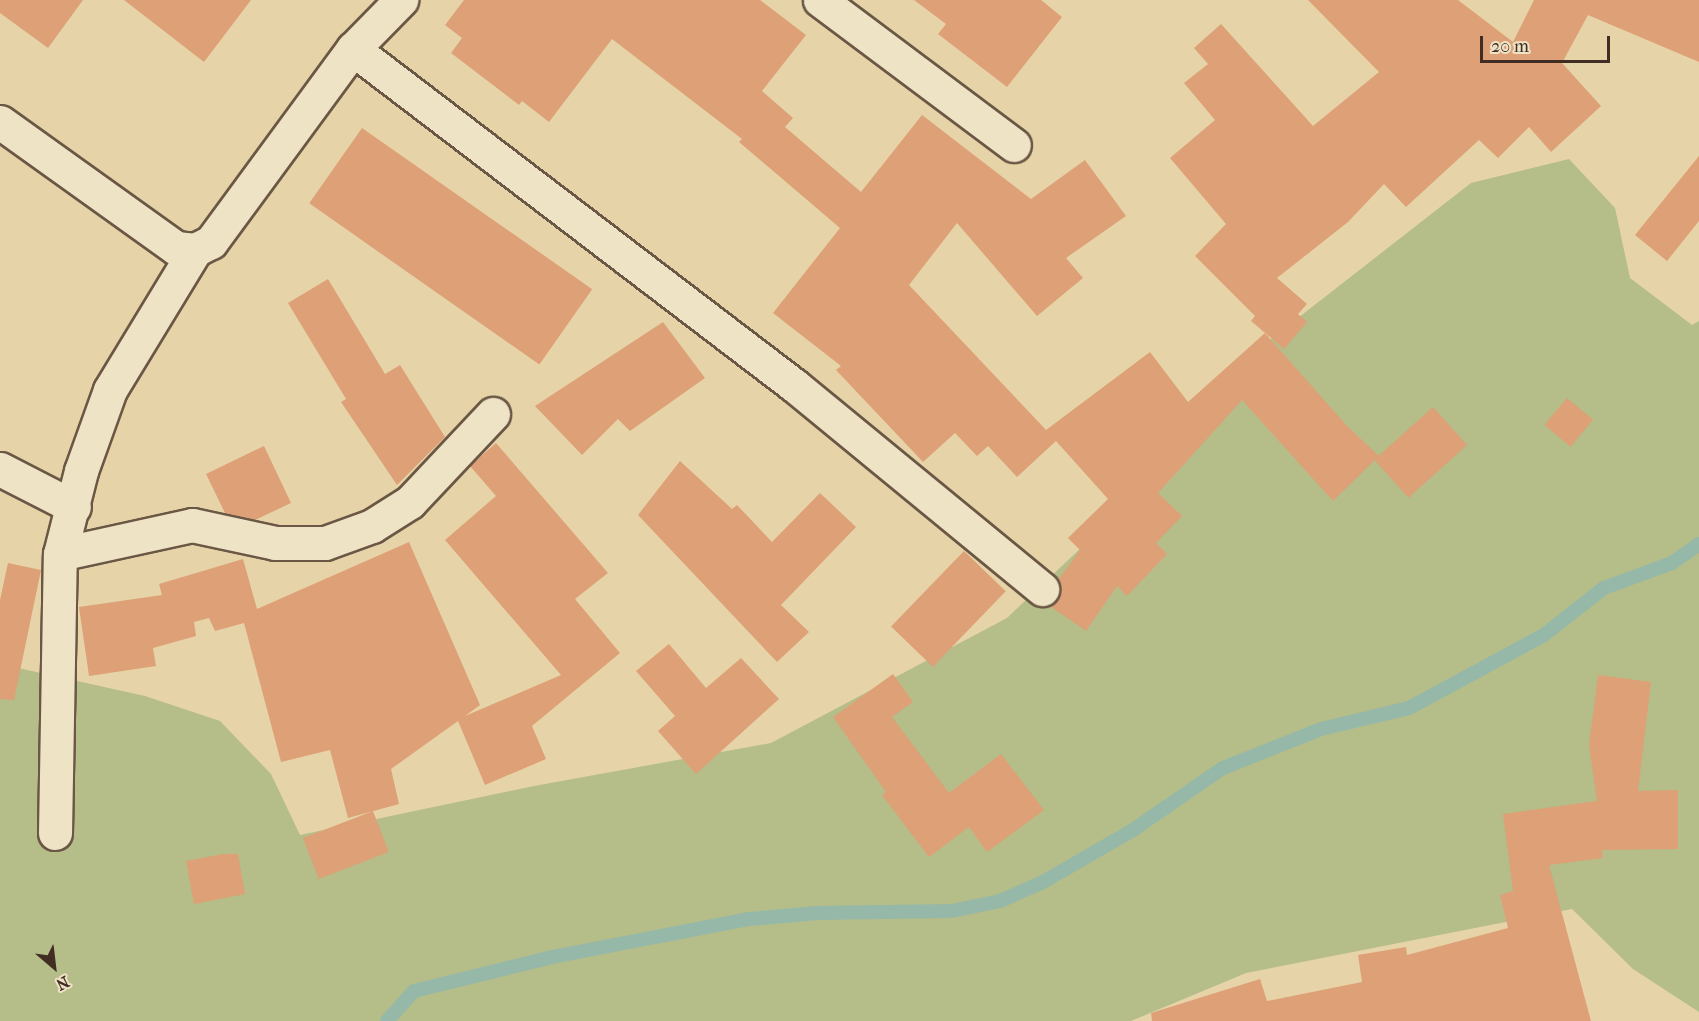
<!DOCTYPE html>
<html>
<head>
<meta charset="utf-8">
<style>
	body { margin:0 }
	#map { position:relative; width:1699px; height:1021px; overflow:hidden; background:#e6d4a8; font-family:"IM FELL French Canon",serif }
	div>[style] { position:absolute }
	.green>* { inset:0; background:#b5bd88 }
	.stream>* { height:14px; margin:-7px; padding:0 7px; transform-origin:7px; border-radius:7px; background:#96b8a9 }
	.building>* { inset:0; background:#dea076; transform-origin:0 0 }
	.roads { filter:drop-shadow(2px 0 #6b5745) drop-shadow(-2px 0 #6b5745) drop-shadow(0 2px #6b5745) drop-shadow(0 -2px #6b5745) }
	.minor>* { height:33px; margin:-16.5px; padding:0 16.5px; transform-origin:16.5px; border-radius:16.5px; background:#efe3c6 }
	span { translate:-50% -50%; white-space:nowrap; text-align:center; line-height:1.15; -webkit-text-stroke:5px #efe3c6; paint-order:stroke }
	.north { position:absolute; left:24px; top:937px; width:60px; height:60px; -webkit-text-stroke:4px #efe3c6; paint-order:stroke; rotate:152deg; font-size:16px; font-weight:700; line-height:24px; text-align:center; color:#422d24 }
	.north::after { content:''; display:block; margin:auto; width:21px; height:27px; background:#422d24; clip-path:polygon(50% 0,100% 100%,50% 72%,0 100%) }
	.scale { position:absolute; left:1480px; top:36px; width:130px; height:27px; box-sizing:border-box; border:3px solid #422d24; border-top:0; padding-left:8px; font-size:18px; line-height:21px; white-space:nowrap; color:#422d24; -webkit-text-stroke:4px #efe3c6; paint-order:stroke }
</style>
</head>
<body>
<div id="map">
	<div class="green">
		<div style="clip-path:polygon(1569px 159px,1615px 208px,1630px 278px,1692px 325px,1699px 321px,1699px 1012px,1633px 969px,1572px 909px,1246px 973px,1131px 1021px,0 1021px,0 664px,145px 696px,220px 721px,271px 774px,300px 835px,534px 786px,771px 743px,1007px 618px,1161px 472px,1207px 389px,1471px 183px)"></div>
	</div>
	<div class="stream">
		<div style="left:387px;top:1021px;width:40px;rotate:-48deg"></div>
		<div style="left:414px;top:991px;width:142px;rotate:-13.8deg"></div>
		<div style="left:552px;top:957px;width:201px;rotate:-10.9deg"></div>
		<div style="left:749px;top:919px;width:69px;rotate:-5deg"></div>
		<div style="left:818px;top:913px;width:134px;rotate:-0.9deg"></div>
		<div style="left:952px;top:911px;width:49px;rotate:-11.8deg"></div>
		<div style="left:1000px;top:901px;width:47px;rotate:-23.8deg"></div>
		<div style="left:1043px;top:882px;width:104px;rotate:-30deg"></div>
		<div style="left:1133px;top:830px;width:109px;rotate:-34.6deg"></div>
		<div style="left:1223px;top:768px;width:105px;rotate:-21.7deg"></div>
		<div style="left:1321px;top:729px;width:90px;rotate:-13.4deg"></div>
		<div style="left:1409px;top:708px;width:153px;rotate:-28.4deg"></div>
		<div style="left:1544px;top:635px;width:76px;rotate:-38.1deg"></div>
		<div style="left:1604px;top:588px;width:72px;rotate:-20.2deg"></div>
		<div style="left:1672px;top:563px;width:33px;rotate:-35deg"></div>
	</div>
	<div class="building">
		<div style="clip-path:polygon(0 0,83px 0,48px 48px,0 13px)"></div>
		<div style="clip-path:polygon(124px 0,251px 0,204px 62px)"></div>
		<div style="clip-path:polygon(464px 0,760px 0,806px 35px,762px 91px,793px 118px,785px 127px,861px 192px,922px 115px,1031px 199px,1085px 160px,1126px 216px,1066px 258px,1083px 278px,1037px 316px,957px 223px,909px 285px,1048px 432px,1046px 430px,1150px 352px,1188px 402px,1265px 333px,1347px 426px,1379px 456px,1333px 501px,1242px 400px,1158px 493px,1182px 516px,1156px 543px,1167px 554px,1127px 596px,1117px 586px,1086px 631px,1050px 606px,1060px 593px,1058px 580px,1080px 550px,1068px 538px,1108px 499px,1056px 441px,1017px 477px,988px 446px,977px 456px,955px 433px,923px 462px,836px 370px,841px 366px,773px 313px,840px 228px,739px 142px,742px 139px,612px 39px,549px 122px,522px 101px,519px 105px,451px 53px,462px 38px,445px 25px)"></div>
		<div style="clip-path:polygon(914px 0,1041px 0,1062px 17px,1007px 87px,938px 34px,946px 24px)"></div>
		<div style="clip-path:polygon(1308px 0,1458px 0,1513px 42px,1534px 0,1699px 0,1699px 62px,1588px 15px,1562px 63px,1601px 106px,1551px 152px,1529px 127px,1498px 158px,1479px 140px,1406px 207px,1384px 184px,1348px 222px,1277px 278px,1307px 304px,1298px 314px,1307px 322px,1284px 349px,1251px 321px,1255px 316px,1195px 256px,1226px 224px,1170px 158px,1215px 120px,1184px 83px,1208px 64px,1194px 48px,1221px 24px,1313px 126px,1379px 72px)"></div>
		<div style="left:362px;top:128px;width:281px;height:92px;rotate:35deg"></div>
		<div style="clip-path:polygon(1699px 156px,1699px 221px,1667px 261px,1635px 235px)"></div>
		<div style="clip-path:polygon(328px 279px,385px 374px,400px 365px,445px 437px,397px 485px,341px 402px,346px 399px,288px 303px)"></div>
		<div style="clip-path:polygon(663px 322px,705px 378px,630px 431px,618px 419px,582px 455px,535px 406px)"></div>
		<div style="left:1567px;top:398px;width:34px;height:35px;rotate:40deg"></div>
		<div style="left:1433px;top:407px;width:51px;height:79px;rotate:48deg"></div>
		<div style="clip-path:polygon(496px 443px,608px 573px,575px 599px,620px 653px,532px 726px,546px 759px,485px 785px,458px 721px,391px 769px,399px 804px,348px 818px,330px 750px,281px 762px,244px 623px,215px 631px,209px 618px,194px 622px,196px 636px,153px 648px,156px 666px,89px 676px,79px 607px,162px 595px,159px 584px,243px 559px,257px 609px,409px 542px,480px 705px,465px 716px,561px 675px,445px 540px,496px 496px,470px 466px)"></div>
		<div style="clip-path:polygon(264px 446px,291px 503px,255px 520px,225px 513px,206px 474px)"></div>
		<div style="clip-path:polygon(680px 461px,732px 509px,737px 505px,772px 542px,820px 493px,856px 527px,781px 605px,809px 632px,777px 662px,638px 515px)"></div>
		<div style="left:964px;top:551px;width:58px;height:105px;rotate:44deg"></div>
		<div style="clip-path:polygon(8px 563px,41px 570px,14px 700px,0 699px,0 600px)"></div>
		<div style="clip-path:polygon(669px 644px,706px 688px,741px 658px,779px 699px,696px 774px,658px 731px,675px 716px,636px 671px)"></div>
		<div style="clip-path:polygon(893px 674px,913px 702px,892px 717px,949px 793px,1001px 754px,1044px 810px,987px 852px,969px 827px,929px 857px,882px 795px,886px 792px,833px 717px)"></div>
		<div style="clip-path:polygon(1598px 675px,1651px 682px,1638px 791px,1678px 790px,1678px 849px,1602px 850px,1603px 858px,1549px 865px,1591px 1021px,1152px 1021px,1151px 1013px,1260px 979px,1267px 1001px,1362px 982px,1358px 955px,1406px 947px,1407px 955px,1508px 928px,1500px 895px,1513px 891px,1503px 814px,1597px 801px,1589px 745px)"></div>
		<div style="left:373px;top:811px;width:44px;height:75px;rotate:69deg"></div>
		<div style="clip-path:polygon(223px 854px,238px 854px,245px 894px,194px 904px,186px 861px)"></div>
	</div>
	<div class="roads">
		<div class="minor">
			<div style="left:820px;top:0;width:242px;rotate:36.8deg"></div>
			<div style="left:353px;top:49px;width:556px;rotate:37.32deg"></div>
			<div style="left:795px;top:386px;width:320px;rotate:39.4deg"></div>
			<div style="left:0;top:122px;width:216px;rotate:35.6deg"></div>
			<div style="left:176px;top:248px;width:19px;rotate:6deg"></div>
			<div style="left:0;top:469px;width:83px;rotate:27.2deg"></div>
			<div style="left:60px;top:554px;width:135px;rotate:-12.4deg"></div>
			<div style="left:192px;top:525px;width:85px;rotate:12.2deg"></div>
			<div style="left:275px;top:543px;width:50px"></div>
			<div style="left:325px;top:543px;width:50px;rotate:-19.9deg"></div>
			<div style="left:372px;top:526px;width:45px;rotate:-32.3deg"></div>
			<div style="left:410px;top:502px;width:121px;rotate:-46.7deg"></div>
			<div style="left:55px;top:833px;width:279px;rotate:-89deg"></div>
			<div style="left:60px;top:554px;width:86px;rotate:-75.8deg"></div>
			<div style="left:81px;top:471px;width:86px;rotate:-70.3deg"></div>
			<div style="left:110px;top:390px;width:164px;rotate:-58.7deg"></div>
			<div style="left:195px;top:250px;width:18px;rotate:-27deg"></div>
			<div style="left:211px;top:242px;width:240px;rotate:-53.7deg"></div>
			<div style="left:353px;top:49px;width:69px;rotate:-45.6deg"></div>
		</div>
	</div>
	<div class="north">N</div>
	<div class="scale">20 m</div>
</div>
</body>
</html>
